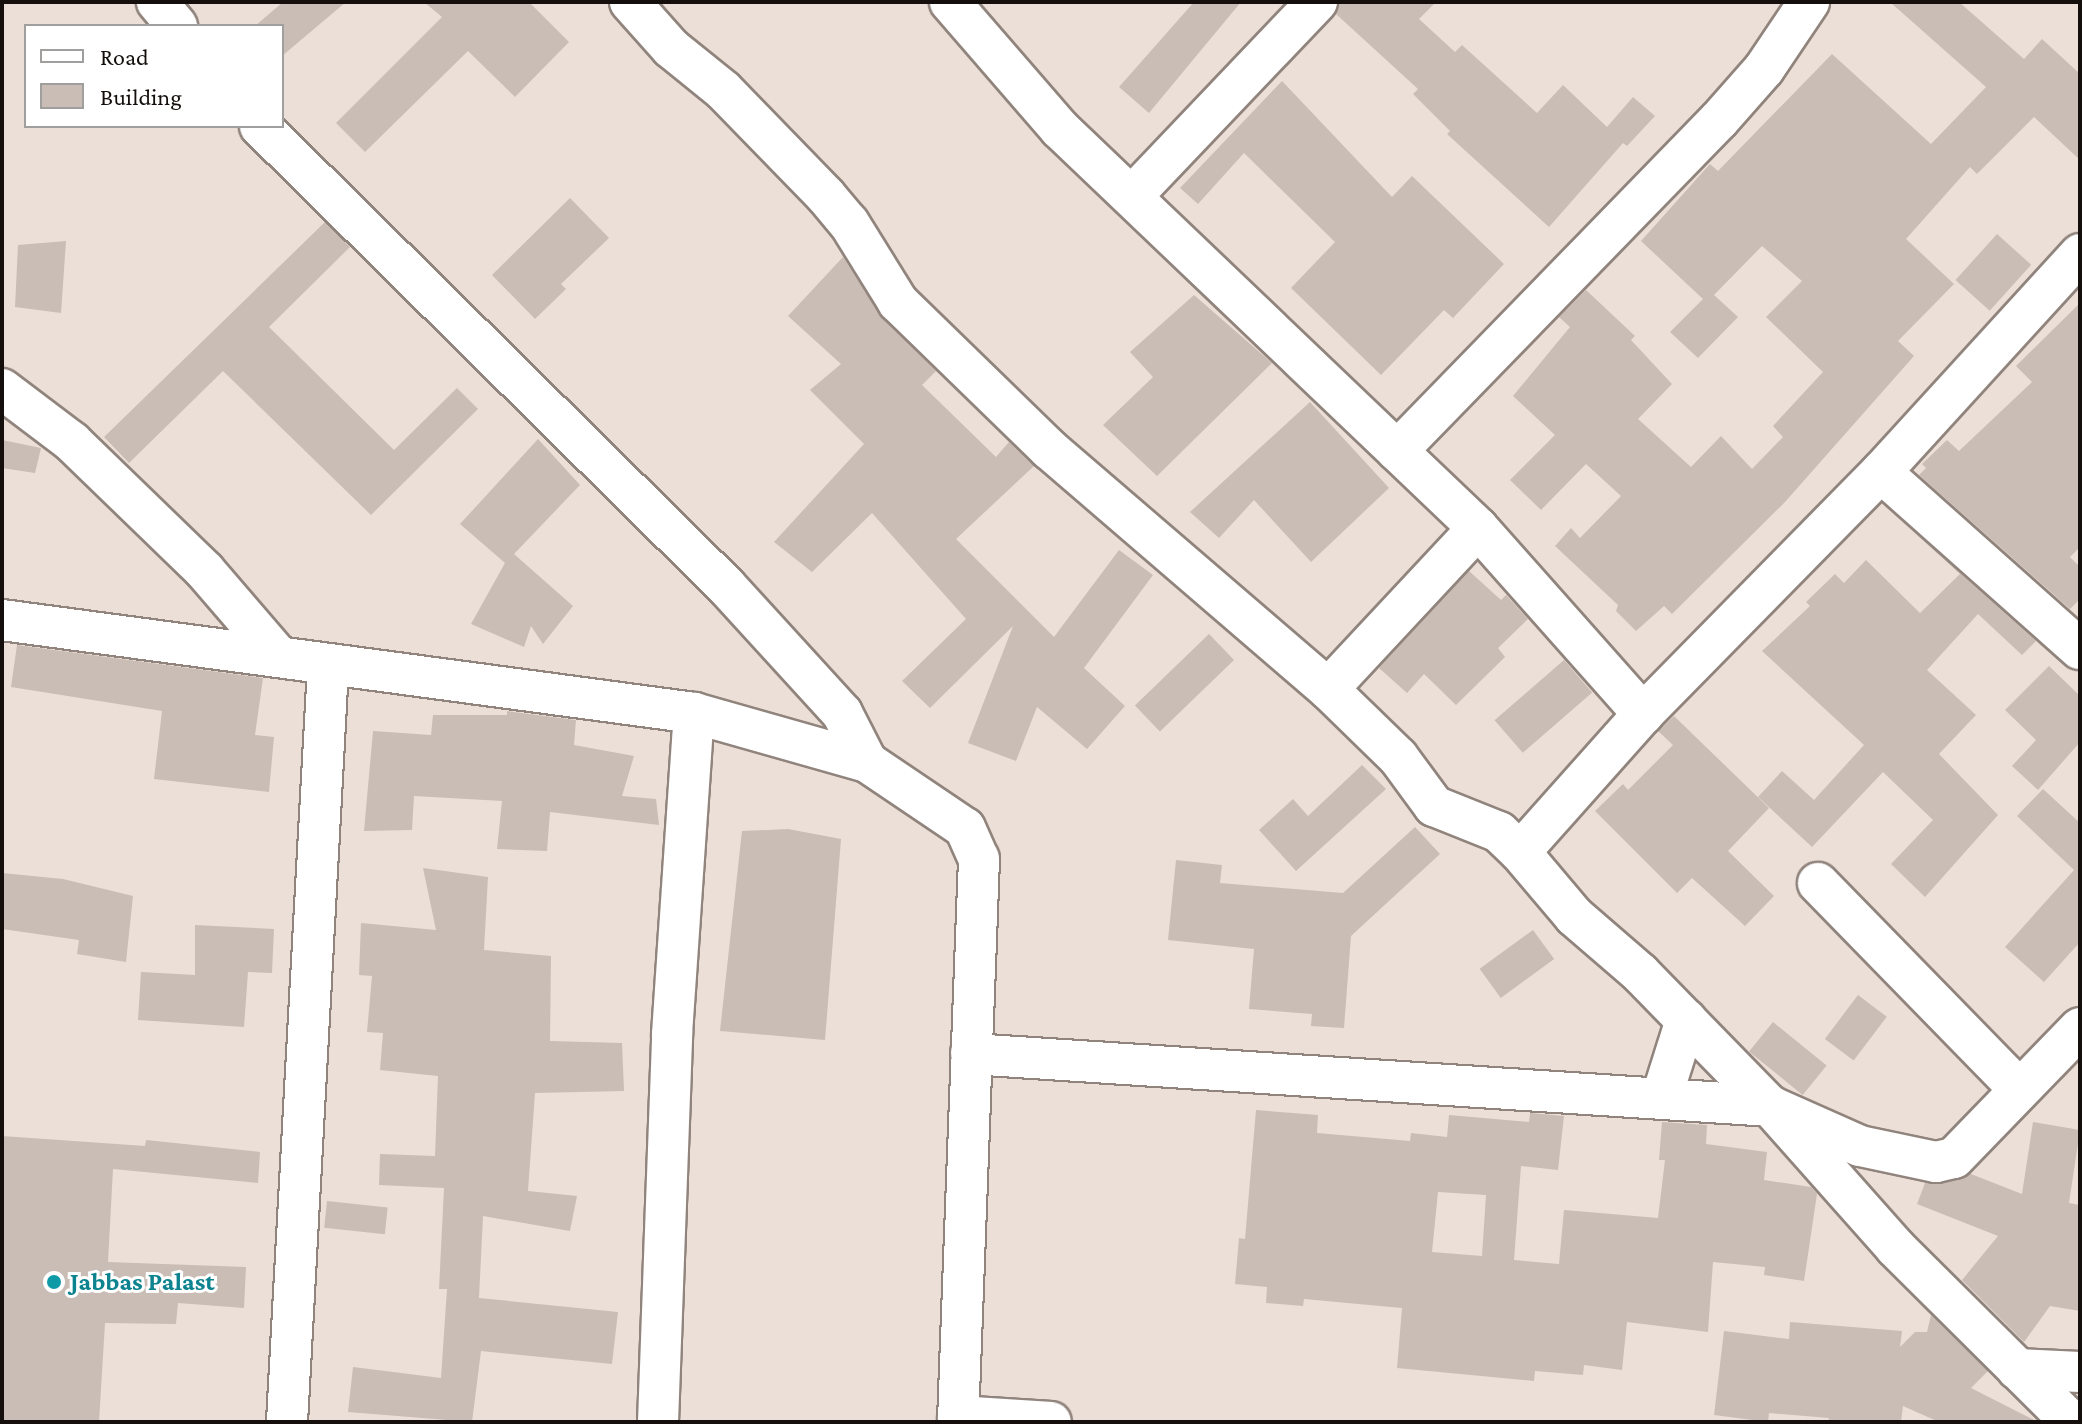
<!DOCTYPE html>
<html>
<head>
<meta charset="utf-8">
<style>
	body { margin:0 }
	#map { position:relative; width:2082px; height:1424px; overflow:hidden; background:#ecdfd7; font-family:"Crimson Pro",serif }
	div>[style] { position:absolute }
	.building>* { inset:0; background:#cabdb5; transform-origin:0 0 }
	.roads { filter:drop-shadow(2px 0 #90847d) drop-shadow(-2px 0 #90847d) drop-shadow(0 2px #90847d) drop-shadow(0 -2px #90847d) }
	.minor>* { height:40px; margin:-20px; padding:0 20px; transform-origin:20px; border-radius:20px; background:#fff }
	.dots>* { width:22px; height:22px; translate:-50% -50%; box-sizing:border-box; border:4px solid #fff; border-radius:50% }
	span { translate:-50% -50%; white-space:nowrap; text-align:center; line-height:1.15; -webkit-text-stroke:6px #fff; paint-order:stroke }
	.culture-label { font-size:26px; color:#0d838f; font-weight:700 }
	.left { translate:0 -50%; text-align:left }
	.frame { position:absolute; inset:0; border:4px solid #140f0d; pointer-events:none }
	.legend { position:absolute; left:24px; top:24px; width:260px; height:104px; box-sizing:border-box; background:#fff; border:2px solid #a19f9e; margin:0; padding:10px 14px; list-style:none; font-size:24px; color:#140f0d }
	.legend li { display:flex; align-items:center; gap:16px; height:40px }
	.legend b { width:40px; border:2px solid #a19f9e }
</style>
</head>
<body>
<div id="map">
	<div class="building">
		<div style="clip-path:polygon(283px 2px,346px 2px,282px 56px,282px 26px,255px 26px)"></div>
		<div style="clip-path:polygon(424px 2px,529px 2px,569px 42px,515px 97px,468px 51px,365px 152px,336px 123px,442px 17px)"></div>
		<div style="clip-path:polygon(1194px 2px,1241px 2px,1149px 113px,1119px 87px)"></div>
		<div style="clip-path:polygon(1339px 2px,1436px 2px,1419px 19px,1455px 52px,1462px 45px,1537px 113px,1563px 85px,1607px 127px,1633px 97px,1655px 116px,1627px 146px,1623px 143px,1549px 227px,1447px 134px,1450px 131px,1413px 94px,1418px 89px,1336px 14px)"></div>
		<div style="clip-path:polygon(1890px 2px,1959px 2px,2024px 59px,2042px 39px,2080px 74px,2080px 160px,2034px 117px,1977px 174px,1970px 167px,1906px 239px,1954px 284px,1898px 341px,1914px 356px,1785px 502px,1672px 614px,1664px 606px,1636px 631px,1616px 611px,1618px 605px,1555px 546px,1571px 528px,1580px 538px,1621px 496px,1586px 464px,1541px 510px,1510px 480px,1555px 435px,1513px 396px,1570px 327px,1559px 317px,1586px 290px,1635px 336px,1631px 340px,1672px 384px,1638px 419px,1691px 467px,1721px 436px,1752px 469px,1783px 437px,1773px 426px,1823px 372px,1766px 317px,1802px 281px,1762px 246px,1714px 295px,1738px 317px,1698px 358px,1670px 332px,1703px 299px,1641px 241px,1710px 164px,1718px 171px,1832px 54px,1931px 144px,1986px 87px)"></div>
		<div style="clip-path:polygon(1282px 81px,1392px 197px,1412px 176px,1504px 264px,1453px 318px,1444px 310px,1381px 375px,1291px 288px,1335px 242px,1244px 153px,1198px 204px,1180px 188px)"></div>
		<div style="clip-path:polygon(570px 198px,609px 238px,561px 284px,566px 289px,535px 319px,492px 275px)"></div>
		<div style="clip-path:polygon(325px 222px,350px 247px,269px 327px,394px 450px,457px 388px,478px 409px,371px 515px,223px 371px,129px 463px,104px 437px)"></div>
		<div style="left:1997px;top:234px;width:46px;height:62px;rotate:42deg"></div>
		<div style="clip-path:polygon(66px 241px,61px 313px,15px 307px,18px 245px)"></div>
		<div style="clip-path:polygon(843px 257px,882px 318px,936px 371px,922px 385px,996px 457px,1009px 442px,1034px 466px,956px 539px,1054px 637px,1119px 550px,1153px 575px,1084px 668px,1125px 706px,1087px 749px,1037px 707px,1016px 761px,968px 743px,1013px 626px,930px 708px,902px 681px,966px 619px,872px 513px,812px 572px,774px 542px,864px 444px,810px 390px,841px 364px,788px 316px)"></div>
		<div style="clip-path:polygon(1194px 295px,1272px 363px,1157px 476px,1103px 425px,1153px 377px,1130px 352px)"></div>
		<div style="clip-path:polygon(2080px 303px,2080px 547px,2070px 557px,2080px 567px,2080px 599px,2070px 609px,1919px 475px,1926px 468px,1922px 464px,1947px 440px,1959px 451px,2032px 382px,2016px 366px)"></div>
		<div style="clip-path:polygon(1310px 402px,1389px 488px,1311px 562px,1254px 500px,1219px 538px,1190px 512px)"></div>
		<div style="clip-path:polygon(538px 439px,580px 485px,514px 554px,573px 606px,543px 644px,531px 626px,524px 647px,471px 624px,505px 563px,460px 524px)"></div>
		<div style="clip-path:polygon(2px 440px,41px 448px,35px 473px,2px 468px)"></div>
		<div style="clip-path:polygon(1892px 512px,2036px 641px,2022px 655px,1978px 614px,1927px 670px,1976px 715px,1939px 754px,1998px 815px,1925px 897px,1891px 864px,1933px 820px,1883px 772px,1812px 847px,1758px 797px,1782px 771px,1814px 800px,1864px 745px,1762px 651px,1810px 606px,1806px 602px,1835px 574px,1844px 583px,1866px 560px,1920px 613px,1960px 574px)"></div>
		<div style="clip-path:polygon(1469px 571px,1501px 600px,1506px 595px,1528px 619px,1498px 648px,1505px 657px,1456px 705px,1424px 674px,1407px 693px,1379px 668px)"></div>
		<div style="left:1209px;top:634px;width:36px;height:103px;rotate:46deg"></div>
		<div style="clip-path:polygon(17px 645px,263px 678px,255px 735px,274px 737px,269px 792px,154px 779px,162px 711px,11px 687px)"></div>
		<div style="left:1564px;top:660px;width:43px;height:92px;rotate:49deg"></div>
		<div style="clip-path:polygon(2049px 666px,2080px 696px,2080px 742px,2038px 790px,2012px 766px,2036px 740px,2005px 710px)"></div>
		<div style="clip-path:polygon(507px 711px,576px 720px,574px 745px,634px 756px,622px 796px,656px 799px,659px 825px,550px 812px,547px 851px,497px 849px,502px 801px,414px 796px,412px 830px,364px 831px,373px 731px,431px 735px,433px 715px,507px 715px)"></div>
		<div style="clip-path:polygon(1674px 716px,1769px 808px,1728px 851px,1774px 896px,1745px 926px,1692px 878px,1677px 893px,1595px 811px,1623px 784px,1628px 790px,1673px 745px,1658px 731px)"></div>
		<div style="clip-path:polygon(1362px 765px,1386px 789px,1296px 871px,1259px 830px,1293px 799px,1308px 816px)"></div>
		<div style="clip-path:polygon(2043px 789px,2080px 823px,2080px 942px,2044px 982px,2005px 947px,2074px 870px,2017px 816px)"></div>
		<div style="clip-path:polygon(1415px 827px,1440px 854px,1351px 936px,1344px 1028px,1311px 1026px,1312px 1014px,1249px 1009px,1254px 949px,1168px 940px,1176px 860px,1222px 865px,1220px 883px,1343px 893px)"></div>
		<div style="clip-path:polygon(788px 829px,841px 839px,825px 1040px,720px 1031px,742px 831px)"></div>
		<div style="clip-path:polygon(423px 868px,488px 877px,484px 950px,551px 956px,550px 1041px,622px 1043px,624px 1091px,535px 1093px,528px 1191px,577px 1196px,570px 1231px,483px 1216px,479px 1298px,618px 1312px,612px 1364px,481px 1351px,472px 1422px,348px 1412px,353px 1367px,441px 1378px,447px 1289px,439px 1289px,444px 1188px,379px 1185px,380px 1154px,435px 1156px,438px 1076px,380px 1070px,383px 1033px,367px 1032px,372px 976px,359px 975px,361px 923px,436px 930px)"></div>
		<div style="clip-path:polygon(2px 873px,63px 879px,133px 896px,126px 962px,77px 954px,79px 940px,2px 929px)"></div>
		<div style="clip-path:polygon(195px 925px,274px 929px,272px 973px,248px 972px,244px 1027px,138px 1020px,141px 972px,195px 975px)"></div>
		<div style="left:1533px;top:930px;width:36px;height:66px;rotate:54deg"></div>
		<div style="left:1858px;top:995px;width:36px;height:55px;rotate:37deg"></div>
		<div style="left:1773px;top:1022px;width:69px;height:38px;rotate:39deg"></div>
		<div style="clip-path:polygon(evenodd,1256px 1110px,1318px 1115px,1317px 1133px,1410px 1141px,1411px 1133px,1447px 1137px,1449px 1115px,1529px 1122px,1530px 1113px,1564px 1116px,1558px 1170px,1521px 1166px,1514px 1260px,1559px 1264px,1564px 1210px,1658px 1218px,1665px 1160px,1659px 1160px,1662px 1122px,1707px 1125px,1706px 1144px,1767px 1152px,1764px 1180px,1811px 1187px,1817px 1194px,1804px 1281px,1764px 1275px,1765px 1267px,1713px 1262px,1708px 1332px,1627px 1322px,1622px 1370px,1584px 1365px,1583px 1375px,1535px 1371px,1534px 1381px,1397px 1368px,1402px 1308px,1304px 1299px,1303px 1306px,1266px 1303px,1267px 1287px,1235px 1284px,1239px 1238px,1245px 1239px,1256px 1110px,1438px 1192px,1486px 1195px,1482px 1256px,1432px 1252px,1438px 1192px)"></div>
		<div style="clip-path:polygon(2033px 1122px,2080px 1130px,2069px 1203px,2080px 1205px,2080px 1311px,2050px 1306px,2024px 1342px,1962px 1280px,1998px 1236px,1917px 1204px,1925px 1183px,1941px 1184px,1971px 1174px,2022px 1194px)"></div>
		<div style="clip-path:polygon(2px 1136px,145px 1146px,146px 1140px,260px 1152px,258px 1183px,113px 1169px,108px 1262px,246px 1267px,244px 1308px,178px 1303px,176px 1324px,105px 1323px,99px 1422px,2px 1421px)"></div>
		<div style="left:327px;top:1201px;width:61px;height:27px;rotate:6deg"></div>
		<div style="clip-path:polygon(1931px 1315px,1988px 1371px,1971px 1388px,2038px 1422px,1939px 1422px,1903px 1406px,1901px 1422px,1828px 1422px,1829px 1418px,1769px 1413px,1768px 1422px,1714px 1415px,1724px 1331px,1789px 1339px,1790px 1322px,1902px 1331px,1900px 1347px,1915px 1332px,1927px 1332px)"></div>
	</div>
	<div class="roads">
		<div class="minor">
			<div style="left:157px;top:2px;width:31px;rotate:50deg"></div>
			<div style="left:630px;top:2px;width:62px;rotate:48.3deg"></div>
			<div style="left:671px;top:48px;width:67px;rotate:38.9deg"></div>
			<div style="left:723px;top:90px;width:148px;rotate:45.8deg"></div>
			<div style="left:826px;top:196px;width:35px;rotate:50deg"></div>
			<div style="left:849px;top:223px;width:93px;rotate:58.2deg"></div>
			<div style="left:898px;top:302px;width:211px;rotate:44.2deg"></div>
			<div style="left:1049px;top:449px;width:368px;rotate:40.7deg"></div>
			<div style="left:1328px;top:689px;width:98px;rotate:44.2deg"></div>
			<div style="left:1398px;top:757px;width:61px;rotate:53.7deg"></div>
			<div style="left:1434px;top:806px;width:70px;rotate:21.8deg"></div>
			<div style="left:1499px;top:832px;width:29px;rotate:44deg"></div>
			<div style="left:1520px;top:852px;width:84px;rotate:49.8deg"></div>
			<div style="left:1574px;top:916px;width:87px;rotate:40.8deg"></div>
			<div style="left:1640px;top:973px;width:186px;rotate:45.7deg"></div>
			<div style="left:1770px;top:1106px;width:188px;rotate:48.4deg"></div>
			<div style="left:1895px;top:1247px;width:248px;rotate:44.8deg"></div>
			<div style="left:950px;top:2px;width:167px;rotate:49.1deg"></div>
			<div style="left:1059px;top:128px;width:579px;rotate:43.67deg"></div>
			<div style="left:1478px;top:528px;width:249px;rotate:48.4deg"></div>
			<div style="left:260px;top:126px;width:655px;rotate:44.63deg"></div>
			<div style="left:726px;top:586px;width:172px;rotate:47.6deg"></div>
			<div style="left:842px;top:713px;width:55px;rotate:63deg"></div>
			<div style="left:1133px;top:195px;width:267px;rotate:-46.4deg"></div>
			<div style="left:2px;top:389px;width:88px;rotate:37.1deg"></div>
			<div style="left:72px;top:442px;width:185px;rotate:44.1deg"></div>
			<div style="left:205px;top:571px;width:112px;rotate:49.3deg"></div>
			<div style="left:1397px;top:451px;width:462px;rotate:-45.8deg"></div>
			<div style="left:1719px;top:120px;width:68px;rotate:-48.6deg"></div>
			<div style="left:1764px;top:69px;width:81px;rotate:-56.1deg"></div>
			<div style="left:1881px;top:472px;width:266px;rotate:41.7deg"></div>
			<div style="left:2px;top:620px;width:698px;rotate:7.65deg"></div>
			<div style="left:694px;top:713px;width:180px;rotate:15.8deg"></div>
			<div style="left:867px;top:762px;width:118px;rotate:34deg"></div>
			<div style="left:965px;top:828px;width:34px;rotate:66deg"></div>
			<div style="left:979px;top:859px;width:563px;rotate:92.14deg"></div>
			<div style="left:1328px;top:689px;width:220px;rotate:-47deg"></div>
			<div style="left:1520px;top:852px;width:185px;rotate:-48.3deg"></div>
			<div style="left:1643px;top:714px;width:339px;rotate:-45.5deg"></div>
			<div style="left:1881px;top:472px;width:295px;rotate:-47.6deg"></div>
			<div style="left:1818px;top:883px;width:288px;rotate:45.7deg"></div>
			<div style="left:971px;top:1054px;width:801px;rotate:3.72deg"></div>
			<div style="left:1770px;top:1106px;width:98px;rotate:24deg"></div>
			<div style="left:1860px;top:1146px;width:78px;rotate:11.9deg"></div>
			<div style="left:1936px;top:1162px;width:18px;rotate:-13deg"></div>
			<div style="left:1954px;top:1158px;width:181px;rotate:-45.9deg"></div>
			<div style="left:1662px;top:1096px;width:80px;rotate:-72.5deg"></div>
			<div style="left:2017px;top:1369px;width:63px;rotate:2.7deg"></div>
			<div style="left:958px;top:1416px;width:93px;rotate:3.7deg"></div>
			<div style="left:287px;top:1422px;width:755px;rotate:-86.89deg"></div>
			<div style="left:658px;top:1422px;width:388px;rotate:-87.9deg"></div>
			<div style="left:672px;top:1034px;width:322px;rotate:-86.1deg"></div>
		</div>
	</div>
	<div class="dots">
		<div style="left:54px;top:1282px;background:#0f9aa8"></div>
	</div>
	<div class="culture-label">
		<span class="left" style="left:70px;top:1282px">Jabbas Palast</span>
	</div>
	<div class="frame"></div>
	<ul class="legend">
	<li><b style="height:10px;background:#fff"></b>Road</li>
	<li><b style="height:22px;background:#cabdb5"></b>Building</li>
	</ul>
</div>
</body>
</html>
